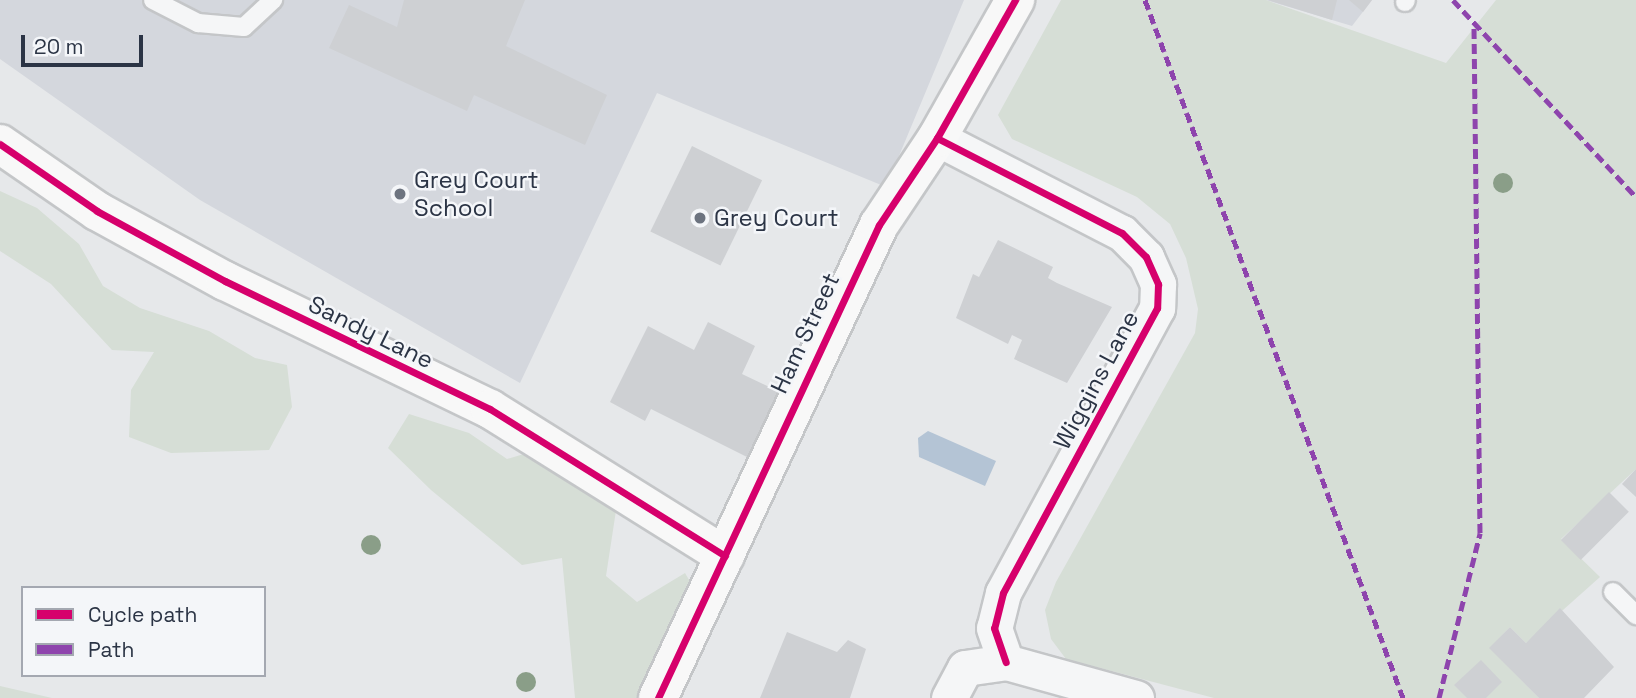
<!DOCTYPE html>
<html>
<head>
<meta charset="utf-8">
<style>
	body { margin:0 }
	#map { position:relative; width:1636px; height:698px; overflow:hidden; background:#e6e8ea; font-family:"Space Grotesk",sans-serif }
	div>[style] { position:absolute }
	.built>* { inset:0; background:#d4d7dd }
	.green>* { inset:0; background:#d6ded6 }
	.water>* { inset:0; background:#b4c4d5 }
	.building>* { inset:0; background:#ced0d3; transform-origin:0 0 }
	.roads { filter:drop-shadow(2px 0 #c4c6c8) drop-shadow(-2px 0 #c4c6c8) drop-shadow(0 2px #c4c6c8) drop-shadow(0 -2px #c4c6c8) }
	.lane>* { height:18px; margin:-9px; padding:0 9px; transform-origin:9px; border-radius:9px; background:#f5f6f7 }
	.street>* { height:35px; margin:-17.5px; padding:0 17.5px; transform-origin:17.5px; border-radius:17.5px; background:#f5f6f7 }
	.secondary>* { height:38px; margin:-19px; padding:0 19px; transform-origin:19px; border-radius:19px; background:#f8f8f8 }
	.quiet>* { height:5px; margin-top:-2.5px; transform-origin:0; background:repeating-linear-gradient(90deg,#8e44ad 0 10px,transparent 0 15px) }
	.cycleway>* { height:7px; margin:-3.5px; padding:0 3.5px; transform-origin:3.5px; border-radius:3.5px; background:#d6006c }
	.trees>* { width:20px; height:20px; margin:-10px; border-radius:50%; background:#8a9e88 }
	.dots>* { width:19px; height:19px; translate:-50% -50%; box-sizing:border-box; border:4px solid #f4f6f9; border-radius:50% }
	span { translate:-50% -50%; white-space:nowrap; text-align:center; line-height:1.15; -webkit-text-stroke:5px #f4f6f9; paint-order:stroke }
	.poi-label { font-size:24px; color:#2b3445 }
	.left { translate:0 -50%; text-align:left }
	.street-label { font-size:24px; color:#2b3445 }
	.legend { position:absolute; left:21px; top:586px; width:245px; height:91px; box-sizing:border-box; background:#f4f6f9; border:2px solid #a4a8b1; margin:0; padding:9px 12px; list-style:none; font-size:21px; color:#2b3445 }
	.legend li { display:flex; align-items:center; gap:14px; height:35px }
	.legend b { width:35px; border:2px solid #a4a8b1 }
	.scale { position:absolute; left:21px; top:35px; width:122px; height:32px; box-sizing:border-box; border:4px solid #2b3445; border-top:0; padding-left:9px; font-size:21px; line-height:24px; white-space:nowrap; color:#2b3445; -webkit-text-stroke:5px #f4f6f9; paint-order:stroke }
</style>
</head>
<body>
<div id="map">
	<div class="built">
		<div style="clip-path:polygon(0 0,964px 0,886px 187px,657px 93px,520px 383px,200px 200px,0 59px)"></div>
		<div style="clip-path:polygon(1266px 0,1372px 0,1352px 26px)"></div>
	</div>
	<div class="green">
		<div style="clip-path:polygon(1061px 0,1266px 0,1446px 63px,1496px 0,1636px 0,1636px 469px,1561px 539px,1600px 577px,1526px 643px,1510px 627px,1490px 648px,1539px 698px,1214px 698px,1066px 659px,1051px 639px,1045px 610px,1056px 582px,1195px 333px,1198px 309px,1186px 258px,1170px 224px,1137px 197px,1012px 139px,998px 115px)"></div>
		<div style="clip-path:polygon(0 191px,37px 208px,79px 244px,103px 286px,140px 308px,209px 331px,255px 358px,287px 365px,292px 407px,269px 450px,171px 453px,129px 437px,131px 390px,154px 352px,112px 350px,51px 284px,0 251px)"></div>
		<div style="clip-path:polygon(409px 414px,469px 433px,507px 459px,534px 451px,617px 504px,606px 576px,637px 602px,685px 573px,695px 590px,638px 698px,575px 698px,562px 558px,522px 565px,431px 490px,388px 448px)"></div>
		<div style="clip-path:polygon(0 686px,52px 698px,0 698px)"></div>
	</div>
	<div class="water">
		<div style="clip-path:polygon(928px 431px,996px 461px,985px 486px,919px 457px,918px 438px)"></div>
	</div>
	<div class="building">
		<div style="clip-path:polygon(404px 0,525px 0,506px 46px,607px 95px,585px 145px,474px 95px,467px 111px,329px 48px,349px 5px,397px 27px)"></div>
		<div style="clip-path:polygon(1268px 0,1337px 0,1332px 20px)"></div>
		<div style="clip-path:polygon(1349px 0,1372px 0,1363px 12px)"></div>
		<div style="left:692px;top:146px;width:78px;height:95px;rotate:26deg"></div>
		<div style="clip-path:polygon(998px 240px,1053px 267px,1048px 278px,1057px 283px,1112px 307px,1067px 383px,1014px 359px,1022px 340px,1012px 335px,1008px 344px,956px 318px,973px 274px,979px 277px)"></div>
		<div style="clip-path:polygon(708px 322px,755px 346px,742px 374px,782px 393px,749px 458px,651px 409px,645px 421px,610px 402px,648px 326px,694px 350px)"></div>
		<div style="clip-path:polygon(1636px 469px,1636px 497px,1622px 484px)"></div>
		<div style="left:1609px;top:492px;width:28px;height:68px;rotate:45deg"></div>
		<div style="clip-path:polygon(1560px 608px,1614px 667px,1584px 698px,1539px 698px,1489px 648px,1510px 627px,1526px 643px)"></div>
		<div style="clip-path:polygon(787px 632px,837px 652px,848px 640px,866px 649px,850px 698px,760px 698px)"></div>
		<div style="clip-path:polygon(1481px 660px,1502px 682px,1486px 698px,1467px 698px,1454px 685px)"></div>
	</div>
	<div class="roads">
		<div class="lane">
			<div style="left:153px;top:0;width:51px;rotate:27.1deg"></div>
			<div style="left:198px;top:23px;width:46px;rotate:5deg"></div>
			<div style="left:244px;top:27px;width:40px;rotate:-43deg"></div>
			<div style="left:1405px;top:2px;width:2px;rotate:-63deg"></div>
			<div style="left:1613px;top:592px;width:33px;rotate:45deg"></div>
		</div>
		<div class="street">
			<div style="left:937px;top:138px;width:208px;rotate:27.2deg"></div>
			<div style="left:1122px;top:233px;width:34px;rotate:45deg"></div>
			<div style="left:1146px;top:257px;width:30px;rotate:66deg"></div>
			<div style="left:1158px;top:284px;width:24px;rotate:92deg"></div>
			<div style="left:1157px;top:308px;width:324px;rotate:118.4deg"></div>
			<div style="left:1003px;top:593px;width:36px;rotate:104deg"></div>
			<div style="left:994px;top:628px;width:36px;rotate:71deg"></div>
			<div style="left:1006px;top:662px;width:135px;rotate:15.5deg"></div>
			<div style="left:949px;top:698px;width:34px;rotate:-62deg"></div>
			<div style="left:965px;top:668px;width:41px;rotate:-8.3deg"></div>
		</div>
		<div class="secondary">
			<div style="left:0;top:144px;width:118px;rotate:34.6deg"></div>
			<div style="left:97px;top:211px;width:146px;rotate:28.7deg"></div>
			<div style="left:225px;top:281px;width:294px;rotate:25.8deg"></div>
			<div style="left:490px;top:409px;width:277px;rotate:32deg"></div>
			<div style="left:658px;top:698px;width:522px;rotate:-64.96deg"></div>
			<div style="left:879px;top:225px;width:105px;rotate:-56.3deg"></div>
			<div style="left:937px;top:138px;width:159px;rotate:-60.5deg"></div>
		</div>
	</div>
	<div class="quiet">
		<div style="left:1145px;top:0;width:744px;rotate:69.71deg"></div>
		<div style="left:1453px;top:0;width:269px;rotate:47.1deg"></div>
		<div style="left:1439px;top:698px;width:170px;rotate:-76deg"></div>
		<div style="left:1480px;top:533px;width:505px;rotate:-90.68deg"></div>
	</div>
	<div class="cycleway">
		<div style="left:937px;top:138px;width:208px;rotate:27.2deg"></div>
		<div style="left:1122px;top:233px;width:34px;rotate:45deg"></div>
		<div style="left:1146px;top:257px;width:30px;rotate:66deg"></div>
		<div style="left:1158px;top:284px;width:24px;rotate:92deg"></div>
		<div style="left:1157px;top:308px;width:324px;rotate:118.4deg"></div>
		<div style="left:1003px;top:593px;width:36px;rotate:104deg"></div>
		<div style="left:994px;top:628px;width:36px;rotate:71deg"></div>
		<div style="left:0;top:144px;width:118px;rotate:34.6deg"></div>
		<div style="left:97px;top:211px;width:146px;rotate:28.7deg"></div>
		<div style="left:225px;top:281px;width:294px;rotate:25.8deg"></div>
		<div style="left:490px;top:409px;width:277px;rotate:32deg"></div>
		<div style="left:658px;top:698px;width:522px;rotate:-64.96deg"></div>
		<div style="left:879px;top:225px;width:105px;rotate:-56.3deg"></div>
		<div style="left:937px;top:138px;width:159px;rotate:-60.5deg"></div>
	</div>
	<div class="trees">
		<div style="left:1503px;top:183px"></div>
		<div style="left:371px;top:545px"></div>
		<div style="left:526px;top:682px"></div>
	</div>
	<div class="dots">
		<div style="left:400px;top:194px;background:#6c737f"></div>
		<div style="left:700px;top:218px;background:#6c737f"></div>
	</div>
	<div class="poi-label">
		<span class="left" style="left:414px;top:194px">Grey Court<br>School</span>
		<span class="left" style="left:714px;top:218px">Grey Court</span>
	</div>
	<div class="street-label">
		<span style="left:371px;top:332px;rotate:26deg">Sandy Lane</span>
		<span style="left:805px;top:333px;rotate:-65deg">Ham Street</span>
		<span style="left:1096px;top:380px;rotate:-62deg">Wiggins Lane</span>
	</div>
	<ul class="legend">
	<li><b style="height:9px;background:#d6006c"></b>Cycle path</li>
	<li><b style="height:9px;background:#8e44ad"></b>Path</li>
	</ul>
	<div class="scale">20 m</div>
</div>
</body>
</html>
